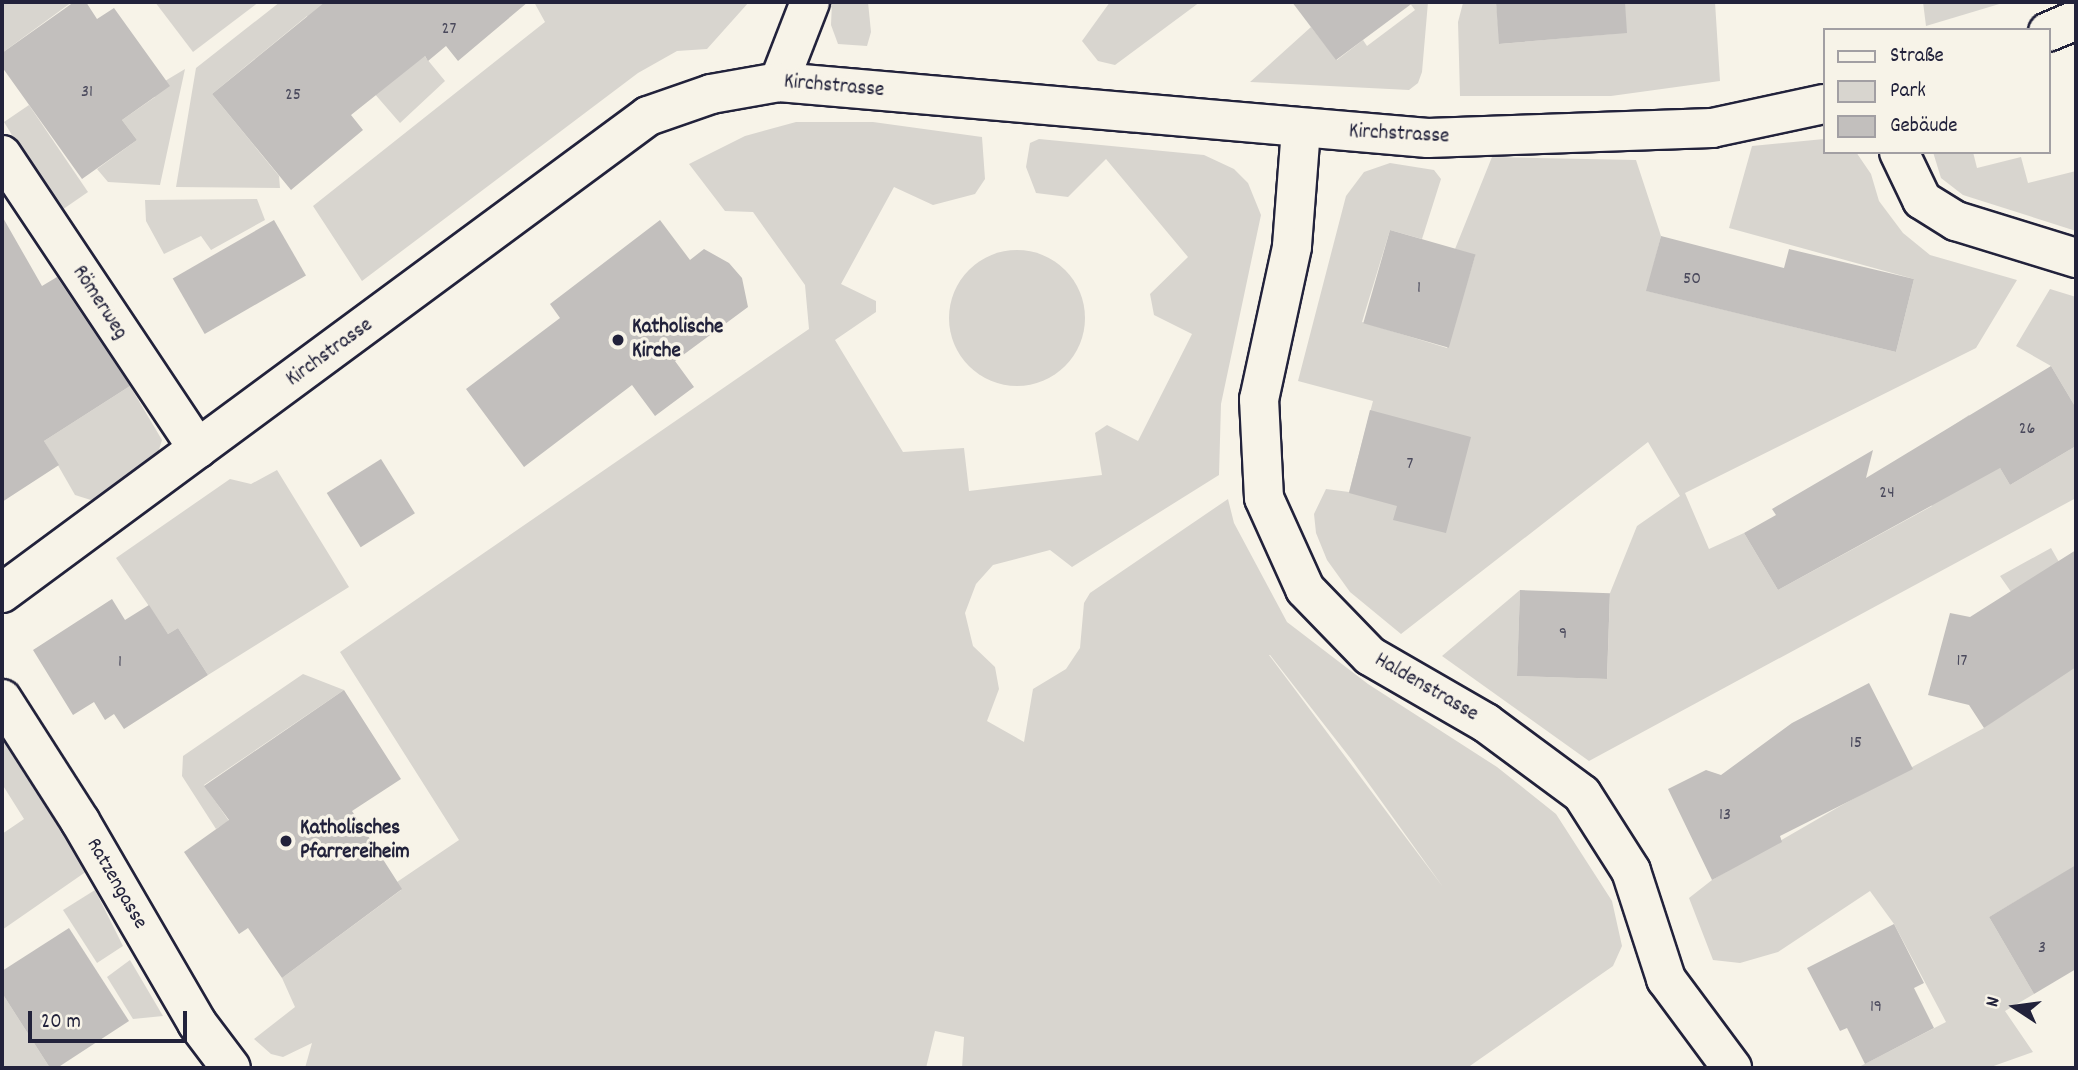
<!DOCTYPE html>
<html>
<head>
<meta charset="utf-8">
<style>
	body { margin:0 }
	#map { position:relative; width:2078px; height:1070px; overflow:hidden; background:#f7f3e8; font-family:Dekko,sans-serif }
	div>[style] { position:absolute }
	.green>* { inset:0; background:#d8d5cf }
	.round { border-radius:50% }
	.building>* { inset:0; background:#c2bfbd; transform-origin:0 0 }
	.roads { filter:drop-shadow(2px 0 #22223b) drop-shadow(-2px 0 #22223b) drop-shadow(0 2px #22223b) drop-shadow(0 -2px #22223b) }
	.minor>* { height:38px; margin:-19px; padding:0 19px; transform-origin:19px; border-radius:19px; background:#f7f3e8 }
	.dots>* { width:19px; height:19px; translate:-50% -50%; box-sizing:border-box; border:4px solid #f7f3e8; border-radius:50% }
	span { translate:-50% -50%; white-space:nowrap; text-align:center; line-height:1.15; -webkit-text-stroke:7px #f7f3e8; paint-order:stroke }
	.number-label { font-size:18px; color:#4a495c }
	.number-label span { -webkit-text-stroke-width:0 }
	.street-label { font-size:21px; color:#22223b }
	.poi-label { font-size:21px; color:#22223b; font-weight:700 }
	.left { translate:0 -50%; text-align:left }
	.frame { position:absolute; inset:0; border:4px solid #22223b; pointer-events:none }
	.legend { position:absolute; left:1823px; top:28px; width:228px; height:126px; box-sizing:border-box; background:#f7f3e8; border:2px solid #a29fa3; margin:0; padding:9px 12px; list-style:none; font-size:21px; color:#22223b }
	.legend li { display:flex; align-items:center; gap:14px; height:35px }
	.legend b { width:35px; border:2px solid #a29fa3 }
	.north { position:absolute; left:1980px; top:972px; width:70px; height:70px; -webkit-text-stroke:5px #f7f3e8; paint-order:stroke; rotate:283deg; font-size:19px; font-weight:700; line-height:28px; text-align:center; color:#22223b }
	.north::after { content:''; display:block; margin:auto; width:24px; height:32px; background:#22223b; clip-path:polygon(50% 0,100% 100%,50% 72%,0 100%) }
	.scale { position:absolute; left:28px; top:1011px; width:159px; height:32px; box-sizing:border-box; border:4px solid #22223b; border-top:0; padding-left:9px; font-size:21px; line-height:24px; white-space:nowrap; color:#22223b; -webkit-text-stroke:5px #f7f3e8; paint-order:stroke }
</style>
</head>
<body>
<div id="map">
	<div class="green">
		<div style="clip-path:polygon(2px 2px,72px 2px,2px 53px)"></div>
		<div style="clip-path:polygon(155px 2px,259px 2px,193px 52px)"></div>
		<div style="clip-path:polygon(280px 2px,380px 2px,445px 81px,400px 123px,307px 16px,212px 94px,279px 176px,280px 188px,176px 187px,196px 68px)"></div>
		<div style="clip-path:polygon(534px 2px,749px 2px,707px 49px,677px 51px,638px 73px,362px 281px,313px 206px,545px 22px)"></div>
		<div style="clip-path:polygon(832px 2px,868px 2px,871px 32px,867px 46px,838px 44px,831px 25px)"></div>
		<div style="clip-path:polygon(1110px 2px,1200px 2px,1115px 65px,1098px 61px,1082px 41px)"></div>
		<div style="clip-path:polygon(1409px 2px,1428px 2px,1422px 72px,1418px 83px,1409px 90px,1250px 82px,1311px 27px,1337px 60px,1363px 40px,1367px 46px,1415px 10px)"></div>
		<div style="clip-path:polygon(1496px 2px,1500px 44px,1612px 34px,1610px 2px,1715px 2px,1720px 81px,1611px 96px,1460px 96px,1458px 22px,1463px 3px)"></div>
		<div style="clip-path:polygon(1923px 2px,2006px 2px,1926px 26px)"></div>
		<div style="clip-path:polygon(185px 69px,160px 185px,108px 182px,97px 169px,137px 140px,122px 120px,155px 97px,150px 90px)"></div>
		<div style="clip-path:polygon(29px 105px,88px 192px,59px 212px,4px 122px)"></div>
		<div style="clip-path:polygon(evenodd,796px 122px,873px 122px,982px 137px,985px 179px,975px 194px,933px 205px,894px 187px,841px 284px,876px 301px,876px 312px,835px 340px,903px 452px,964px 448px,969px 491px,1102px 475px,1095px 433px,1107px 425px,1138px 441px,1192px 334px,1154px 315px,1150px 294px,1188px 257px,1106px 159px,1068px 197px,1036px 193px,1026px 167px,1030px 143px,1039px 139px,1204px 155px,1234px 169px,1248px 183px,1261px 215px,1221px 404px,1219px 475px,1072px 567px,1050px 550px,993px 565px,976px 584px,965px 613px,973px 646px,995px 667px,999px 689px,987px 721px,1024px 742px,1033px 689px,1066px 669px,1080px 648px,1084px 603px,1090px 593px,1228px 499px,1234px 523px,1287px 622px,1368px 684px,1497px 767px,1556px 814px,1612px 901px,1622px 946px,1613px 966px,1467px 1068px,962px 1068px,964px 1037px,935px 1031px,926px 1068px,305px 1068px,312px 1043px,283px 1057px,271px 1054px,254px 1039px,295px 1007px,282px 978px,401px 890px,397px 882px,459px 840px,340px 652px,809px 329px,805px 285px,753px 212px,725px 211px,689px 164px,745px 136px,796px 122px,1270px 655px,1351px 759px,1443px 887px,1269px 655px,1270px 655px)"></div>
		<div style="clip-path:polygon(1824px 139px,1824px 152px,1856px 152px,1871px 174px,1879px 201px,1903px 233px,1930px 255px,2017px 280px,1976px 348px,1685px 493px,1709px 549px,1744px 533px,1778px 590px,1932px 506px,1905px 458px,1969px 415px,2010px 485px,2076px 446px,2076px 498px,1589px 761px,1442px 656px,1520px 590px,1517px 676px,1607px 679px,1610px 593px,1637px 526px,1680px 496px,1648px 442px,1401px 634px,1350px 592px,1327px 560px,1316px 533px,1314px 514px,1326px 489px,1349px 492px,1373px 401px,1298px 381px,1346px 196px,1364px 172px,1390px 163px,1434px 170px,1441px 179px,1422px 239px,1390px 230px,1362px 322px,1447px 348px,1475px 256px,1455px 249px,1492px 157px,1636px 160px,1661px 236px,1647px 291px,1896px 352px,1914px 279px,1729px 228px,1752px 146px)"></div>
		<div style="clip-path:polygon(1933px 152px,1973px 152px,1977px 168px,2021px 157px,2028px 183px,2076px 171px,2076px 231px,1963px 195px,1941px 178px)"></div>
		<div style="clip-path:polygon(257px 199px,265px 220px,211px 250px,201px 236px,164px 254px,146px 221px,145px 200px)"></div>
		<div class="round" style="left:949px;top:250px;width:136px;height:136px"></div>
		<div style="clip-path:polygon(2050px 289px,2076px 297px,2076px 408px,2051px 366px,2016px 346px)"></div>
		<div style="clip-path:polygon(130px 386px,162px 440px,157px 456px,94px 501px,75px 495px,44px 441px)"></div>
		<div style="clip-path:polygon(277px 470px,349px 587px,208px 675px,178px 628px,168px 634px,116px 558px,230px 479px,251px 484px)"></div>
		<div style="clip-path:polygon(2051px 548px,2076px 592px,2076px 885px,2067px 871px,1989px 917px,2034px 994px,2005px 1011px,2033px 1052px,1988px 1068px,1857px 1068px,1946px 1022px,1894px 924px,1870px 891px,1778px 952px,1740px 963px,1713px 960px,1689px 898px,1712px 880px,1842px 805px,1984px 728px,2065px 669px,2000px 576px)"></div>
		<div style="clip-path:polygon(303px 674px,344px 690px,204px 785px,229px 821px,216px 829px,182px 776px,183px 756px)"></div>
		<div style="clip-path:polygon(2px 738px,87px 871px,2px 930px,2px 834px,24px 819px,2px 784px)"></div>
		<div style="clip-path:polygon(95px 890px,123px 946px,97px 963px,63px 910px)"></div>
		<div style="clip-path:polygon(130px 960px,163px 1016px,133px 1019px,107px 977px)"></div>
		<div style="clip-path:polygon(2px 993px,50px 1068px,2px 1068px)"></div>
	</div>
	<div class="building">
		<div style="clip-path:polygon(74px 2px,86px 2px,97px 19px,114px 8px,170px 86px,122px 120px,137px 140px,82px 179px,2px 67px,2px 53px)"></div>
		<div style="clip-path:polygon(325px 2px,528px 2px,458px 61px,446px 46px,428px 61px,425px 56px,351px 115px,363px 130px,291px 190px,212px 94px)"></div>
		<div style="clip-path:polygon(1292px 2px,1414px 2px,1336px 60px)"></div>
		<div style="clip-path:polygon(1496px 2px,1625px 2px,1627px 33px,1499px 44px)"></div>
		<div style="clip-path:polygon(2px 216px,42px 286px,57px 277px,130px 386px,44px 441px,59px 465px,2px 502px)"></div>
		<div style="left:274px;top:220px;width:64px;height:117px;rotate:60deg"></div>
		<div style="clip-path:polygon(660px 220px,690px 260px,704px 249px,729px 263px,742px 278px,748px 307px,675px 361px,694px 387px,655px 416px,632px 385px,524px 467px,466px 389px,560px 318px,550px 304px)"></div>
		<div style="left:1390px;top:230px;width:89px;height:97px;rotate:16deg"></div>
		<div style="clip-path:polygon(1661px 236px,1784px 268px,1789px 249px,1914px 279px,1896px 352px,1646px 291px)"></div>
		<div style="clip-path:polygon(2051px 366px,2076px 408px,2076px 446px,2010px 485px,2000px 468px,1778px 590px,1744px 533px,1776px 515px,1772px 509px,1873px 450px,1866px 478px)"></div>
		<div style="clip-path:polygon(1370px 410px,1471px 437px,1446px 533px,1393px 520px,1397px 506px,1349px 493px)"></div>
		<div style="left:381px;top:459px;width:64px;height:64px;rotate:58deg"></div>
		<div style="clip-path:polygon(2076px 550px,2076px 667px,1984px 728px,1969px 705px,1928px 695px,1950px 613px,1970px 617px)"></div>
		<div style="left:1520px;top:590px;width:90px;height:86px;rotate:2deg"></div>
		<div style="clip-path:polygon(112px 599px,125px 620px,149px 605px,168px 634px,178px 628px,208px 675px,124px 729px,114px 714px,105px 720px,94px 702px,73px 715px,33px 650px)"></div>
		<div style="clip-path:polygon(1869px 683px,1913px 769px,1780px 836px,1782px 842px,1712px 880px,1668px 789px,1706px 770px,1721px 775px,1792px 723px)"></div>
		<div style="clip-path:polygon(344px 690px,401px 779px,352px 811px,402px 889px,282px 978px,248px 928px,239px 934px,184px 852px,229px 820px,204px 786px)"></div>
		<div style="clip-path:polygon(2076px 865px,2076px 969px,2034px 994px,1989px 917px)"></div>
		<div style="clip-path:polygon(1894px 924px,1924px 983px,1914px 988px,1934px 1028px,1865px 1064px,1847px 1028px,1840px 1031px,1807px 968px)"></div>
		<div style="clip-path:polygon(69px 928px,129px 1021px,57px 1068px,50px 1068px,2px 993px,2px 971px)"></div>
	</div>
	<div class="roads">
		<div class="minor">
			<div style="left:2048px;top:32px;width:30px;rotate:-23deg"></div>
			<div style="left:779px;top:82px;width:86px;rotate:-68.8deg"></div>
			<div style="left:1301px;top:129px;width:118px;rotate:94.4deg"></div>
			<div style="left:1292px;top:247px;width:156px;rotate:102.2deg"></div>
			<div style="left:1259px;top:399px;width:99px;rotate:87.1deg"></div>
			<div style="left:1264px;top:498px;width:100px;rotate:65.7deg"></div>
			<div style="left:1305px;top:589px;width:93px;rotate:45.9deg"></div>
			<div style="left:1370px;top:656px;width:134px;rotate:30deg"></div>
			<div style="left:1486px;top:723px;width:119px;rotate:36.5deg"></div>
			<div style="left:1582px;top:794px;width:91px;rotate:57.5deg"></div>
			<div style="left:1631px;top:871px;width:114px;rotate:72deg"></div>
			<div style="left:1666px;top:979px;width:111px;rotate:53.4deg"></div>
			<div style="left:1899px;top:152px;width:53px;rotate:64.4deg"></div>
			<div style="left:1922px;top:200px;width:40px;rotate:32deg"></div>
			<div style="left:1956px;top:221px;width:126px;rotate:17.1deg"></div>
			<div style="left:2px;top:155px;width:353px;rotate:56.3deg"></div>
			<div style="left:2px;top:593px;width:803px;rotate:-36.44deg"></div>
			<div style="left:648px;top:116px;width:67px;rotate:-19.2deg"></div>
			<div style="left:711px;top:94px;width:69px;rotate:-10deg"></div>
			<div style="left:779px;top:82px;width:651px;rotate:4.93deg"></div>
			<div style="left:1428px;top:138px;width:284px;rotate:-2deg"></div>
			<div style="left:1712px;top:128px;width:115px;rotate:-12.1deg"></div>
			<div style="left:2px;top:699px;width:145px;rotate:57.4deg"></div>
			<div style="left:80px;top:821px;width:233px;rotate:59.9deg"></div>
			<div style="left:197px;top:1023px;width:56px;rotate:52.9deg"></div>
		</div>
	</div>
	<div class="dots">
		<div style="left:618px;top:340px;background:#22223b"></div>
		<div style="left:286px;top:841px;background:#22223b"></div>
	</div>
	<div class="number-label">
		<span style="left:449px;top:30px">27</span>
		<span style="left:87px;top:93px">31</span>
		<span style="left:293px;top:96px">25</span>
		<span style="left:1692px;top:280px">50</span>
		<span style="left:1419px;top:289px">1</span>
		<span style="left:2027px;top:430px">26</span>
		<span style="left:1410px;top:465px">7</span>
		<span style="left:1887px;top:494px">24</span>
		<span style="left:1563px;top:635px">9</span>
		<span style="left:1962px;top:662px">17</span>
		<span style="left:120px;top:663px">1</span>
		<span style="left:1856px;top:744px">15</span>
		<span style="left:1725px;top:816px">13</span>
		<span style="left:2042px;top:949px">3</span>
		<span style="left:1876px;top:1008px">19</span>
	</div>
	<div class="street-label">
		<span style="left:834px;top:87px;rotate:5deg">Kirchstrasse</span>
		<span style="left:1399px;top:135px;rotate:3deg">Kirchstrasse</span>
		<span style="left:99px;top:303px;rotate:57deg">Römerweg</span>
		<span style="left:330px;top:353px;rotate:-36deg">Kirchstrasse</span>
		<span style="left:1426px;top:688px;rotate:30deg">Haldenstrasse</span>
		<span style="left:116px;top:884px;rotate:60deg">Ratzengasse</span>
	</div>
	<div class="poi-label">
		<span class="left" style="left:632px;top:340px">Katholische<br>Kirche</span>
		<span class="left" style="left:300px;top:841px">Katholisches<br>Pfarrereiheim</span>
	</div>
	<div class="frame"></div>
	<ul class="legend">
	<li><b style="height:9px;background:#f7f3e8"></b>Straße</li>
	<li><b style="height:19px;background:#d8d5cf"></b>Park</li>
	<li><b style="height:19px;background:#c2bfbd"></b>Gebäude</li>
	</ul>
	<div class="north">N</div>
	<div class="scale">20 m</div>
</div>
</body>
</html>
